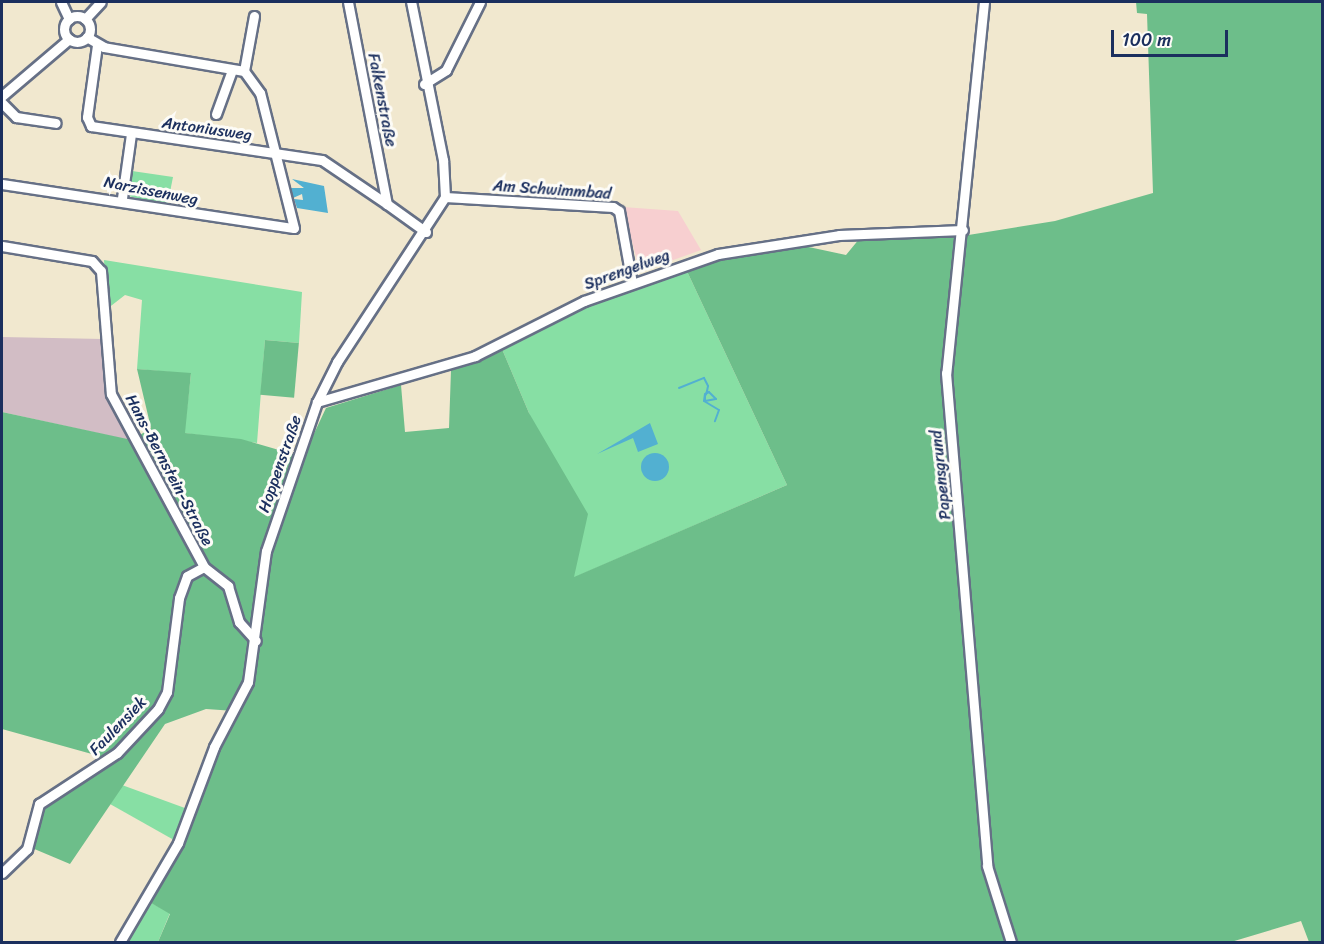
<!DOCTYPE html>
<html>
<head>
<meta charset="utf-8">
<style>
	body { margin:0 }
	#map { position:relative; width:1324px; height:944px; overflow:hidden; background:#f1e8cf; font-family:Sriracha,sans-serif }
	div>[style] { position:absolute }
	.built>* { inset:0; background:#f7cfd0 }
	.industrial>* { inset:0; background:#d2bdc5 }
	.green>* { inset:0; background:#87dfa4 }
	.forest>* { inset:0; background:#6dbe8a; transform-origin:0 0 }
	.water>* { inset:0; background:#52b0d1 }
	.round { border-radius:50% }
	.stream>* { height:2px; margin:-1px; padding:0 1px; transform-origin:1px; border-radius:1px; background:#52b0d1 }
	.roads { filter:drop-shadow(2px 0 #667086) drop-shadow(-2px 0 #667086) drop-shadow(0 2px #667086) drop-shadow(0 -2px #667086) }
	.minor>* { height:9px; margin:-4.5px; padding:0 4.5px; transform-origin:4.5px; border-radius:4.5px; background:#fff }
	.minor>.ring { margin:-4.5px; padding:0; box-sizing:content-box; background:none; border:9px solid #fff; border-radius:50% }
	span { translate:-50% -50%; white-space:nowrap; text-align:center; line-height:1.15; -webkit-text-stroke:6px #fdfcf7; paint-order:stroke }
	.street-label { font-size:16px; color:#1b2f5e }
	.frame { position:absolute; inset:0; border:3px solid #1b2f5e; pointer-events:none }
	.scale { position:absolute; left:1111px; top:30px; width:117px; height:27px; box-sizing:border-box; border:3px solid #1b2f5e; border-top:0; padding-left:8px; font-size:18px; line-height:21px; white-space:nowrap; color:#1b2f5e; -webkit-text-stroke:4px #fdfcf7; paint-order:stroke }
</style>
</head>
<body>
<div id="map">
	<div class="built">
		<div style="clip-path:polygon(623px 207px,678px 211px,701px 250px,640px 272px)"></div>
	</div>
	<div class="industrial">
		<div style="clip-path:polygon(2px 337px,103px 339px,107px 390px,129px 440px,2px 412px)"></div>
	</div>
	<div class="green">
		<div style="clip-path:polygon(132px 171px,173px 177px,167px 207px,129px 196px)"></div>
		<div style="clip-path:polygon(104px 260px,302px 292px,299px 343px,265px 340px,257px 443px,184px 433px,191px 374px,137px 369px,142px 300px,125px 295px,107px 309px)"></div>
		<div style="clip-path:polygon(685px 267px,787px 485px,573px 578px,529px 413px,502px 349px,553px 319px)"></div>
		<div style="clip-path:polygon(122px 785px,193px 811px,181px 844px,110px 804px)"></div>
		<div style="clip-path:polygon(146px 900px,170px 913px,158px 942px,123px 942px)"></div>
	</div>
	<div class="forest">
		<div style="clip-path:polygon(1136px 2px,1322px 2px,1322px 942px,1309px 942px,1301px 921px,1231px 942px,158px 942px,170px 914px,146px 900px,181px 844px,215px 749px,235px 711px,206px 709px,165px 724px,70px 864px,32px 848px,40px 808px,95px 765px,99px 756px,2px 729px,2px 412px,132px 440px,151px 428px,137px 369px,191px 373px,185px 433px,241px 439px,303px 457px,326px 408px,401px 385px,405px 432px,449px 428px,451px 370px,502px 349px,529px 413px,588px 514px,574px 577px,787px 485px,685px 267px,804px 246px,846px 255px,860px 238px,956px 237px,1055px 221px,1153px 193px,1147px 14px,1137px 13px)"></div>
		<div style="left:265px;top:340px;width:34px;height:55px;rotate:5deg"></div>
	</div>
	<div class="water">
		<div style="clip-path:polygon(292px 179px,324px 186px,328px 213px,297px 208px,294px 199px,303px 200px,302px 194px,293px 198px,291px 188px,304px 188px)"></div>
		<div style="clip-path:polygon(650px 423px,658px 444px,638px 452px,633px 438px,597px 454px)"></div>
		<div class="round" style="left:641px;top:453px;width:28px;height:28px"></div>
	</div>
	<div class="stream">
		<div style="left:679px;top:388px;width:27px;rotate:-22deg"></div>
		<div style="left:704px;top:378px;width:9px;rotate:63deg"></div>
		<div style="left:708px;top:386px;width:5px;rotate:101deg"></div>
		<div style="left:707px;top:391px;width:3px;rotate:108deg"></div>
		<div style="left:706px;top:394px;width:2px;rotate:117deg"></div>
		<div style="left:705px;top:396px;width:5px;rotate:90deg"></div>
		<div style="left:705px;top:401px;width:11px;rotate:-10deg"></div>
		<div style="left:716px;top:399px;width:10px;rotate:-135deg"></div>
		<div style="left:709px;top:392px;width:4px;rotate:153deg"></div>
		<div style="left:705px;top:394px;width:7px;rotate:98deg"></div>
		<div style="left:704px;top:401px;width:17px;rotate:31deg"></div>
		<div style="left:719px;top:410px;width:12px;rotate:110deg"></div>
	</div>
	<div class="roads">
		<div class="minor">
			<div style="left:61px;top:2px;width:19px;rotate:65deg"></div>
			<div style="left:348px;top:2px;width:206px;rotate:79.1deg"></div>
			<div style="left:387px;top:204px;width:48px;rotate:35.7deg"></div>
			<div style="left:984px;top:2px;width:373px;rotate:95.8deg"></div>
			<div style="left:946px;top:373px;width:495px;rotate:85.2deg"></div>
			<div style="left:987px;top:866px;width:80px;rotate:72.5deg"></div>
			<div class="ring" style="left:64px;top:16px;width:17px;height:17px"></div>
			<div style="left:85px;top:19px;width:23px;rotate:-47deg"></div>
			<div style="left:97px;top:45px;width:73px;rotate:97.9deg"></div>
			<div style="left:87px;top:117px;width:10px;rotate:66deg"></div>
			<div style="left:91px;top:126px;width:233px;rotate:8.4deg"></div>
			<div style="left:322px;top:160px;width:78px;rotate:34.1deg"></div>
			<div style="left:244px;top:71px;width:56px;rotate:-79.7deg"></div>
			<div style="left:424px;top:84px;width:26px;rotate:-32deg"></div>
			<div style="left:446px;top:70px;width:76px;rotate:-63.4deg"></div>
			<div style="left:2px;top:96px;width:88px;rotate:-40.4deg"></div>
			<div style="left:2px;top:103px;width:20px;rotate:45deg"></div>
			<div style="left:16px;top:117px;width:40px;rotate:8.5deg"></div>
			<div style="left:216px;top:114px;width:47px;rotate:-70deg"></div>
			<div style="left:2px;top:184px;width:295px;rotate:8.6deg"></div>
			<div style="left:294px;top:228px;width:139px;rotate:-104.1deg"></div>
			<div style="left:260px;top:93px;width:27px;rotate:-126deg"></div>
			<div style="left:244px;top:71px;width:142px;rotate:-170.3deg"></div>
			<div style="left:104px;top:47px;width:20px;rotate:-150deg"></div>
			<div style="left:445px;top:197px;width:168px;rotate:3.4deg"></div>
			<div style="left:613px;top:207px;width:7px;rotate:34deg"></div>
			<div style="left:619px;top:211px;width:73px;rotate:79.8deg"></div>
			<div style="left:122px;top:198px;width:65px;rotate:-82deg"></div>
			<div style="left:2px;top:246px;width:91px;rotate:9.5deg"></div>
			<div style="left:92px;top:261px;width:13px;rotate:48deg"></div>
			<div style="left:101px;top:271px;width:123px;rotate:85.4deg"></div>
			<div style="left:111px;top:394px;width:196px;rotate:61.7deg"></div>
			<div style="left:204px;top:567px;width:31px;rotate:38deg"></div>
			<div style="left:228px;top:586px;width:38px;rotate:73deg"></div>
			<div style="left:239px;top:622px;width:25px;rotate:48deg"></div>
			<div style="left:317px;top:402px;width:165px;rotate:-16.2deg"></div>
			<div style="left:475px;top:356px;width:122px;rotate:-26.8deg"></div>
			<div style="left:584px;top:301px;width:142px;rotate:-19.3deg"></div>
			<div style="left:718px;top:254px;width:122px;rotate:-8.9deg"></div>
			<div style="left:839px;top:235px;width:124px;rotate:-2.3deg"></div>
			<div style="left:2px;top:873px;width:35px;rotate:-44deg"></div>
			<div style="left:27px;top:849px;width:47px;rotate:-75.1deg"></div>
			<div style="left:39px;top:804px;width:93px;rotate:-33.2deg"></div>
			<div style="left:117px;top:753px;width:60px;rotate:-47deg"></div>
			<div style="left:158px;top:709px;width:19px;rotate:-62deg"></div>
			<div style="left:167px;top:692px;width:95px;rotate:-82.7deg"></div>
			<div style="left:179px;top:598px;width:23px;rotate:-70deg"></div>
			<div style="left:187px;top:576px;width:19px;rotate:-28deg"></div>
			<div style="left:120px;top:942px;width:115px;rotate:-59.6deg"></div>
			<div style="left:178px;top:843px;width:103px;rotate:-69.4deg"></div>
			<div style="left:214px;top:747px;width:73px;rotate:-62.4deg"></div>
			<div style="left:248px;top:682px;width:132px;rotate:-82.2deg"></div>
			<div style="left:266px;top:551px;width:157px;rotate:-71.1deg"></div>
			<div style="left:317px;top:402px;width:45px;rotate:-63.4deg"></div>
			<div style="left:337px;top:362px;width:197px;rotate:-56.8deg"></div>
			<div style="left:445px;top:197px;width:37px;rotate:-93deg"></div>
			<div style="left:443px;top:160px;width:161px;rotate:-101.4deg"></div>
		</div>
	</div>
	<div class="street-label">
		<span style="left:382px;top:100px;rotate:79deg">Falkenstraße</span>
		<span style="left:207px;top:129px;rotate:8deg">Antoniusweg</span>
		<span style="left:552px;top:190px;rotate:4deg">Am Schwimmbad</span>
		<span style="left:151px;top:191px;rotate:11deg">Narzissenweg</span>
		<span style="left:627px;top:270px;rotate:-20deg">Sprengelweg</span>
		<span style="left:280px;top:464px;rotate:-71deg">Hoppenstraße</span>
		<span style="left:169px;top:470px;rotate:62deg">Hans-Bernstein-Straße</span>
		<span style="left:941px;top:475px;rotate:-96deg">Papensgrund</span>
		<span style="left:118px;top:726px;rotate:-46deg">Faulensiek</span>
	</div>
	<div class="frame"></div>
	<div class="scale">100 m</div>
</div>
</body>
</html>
